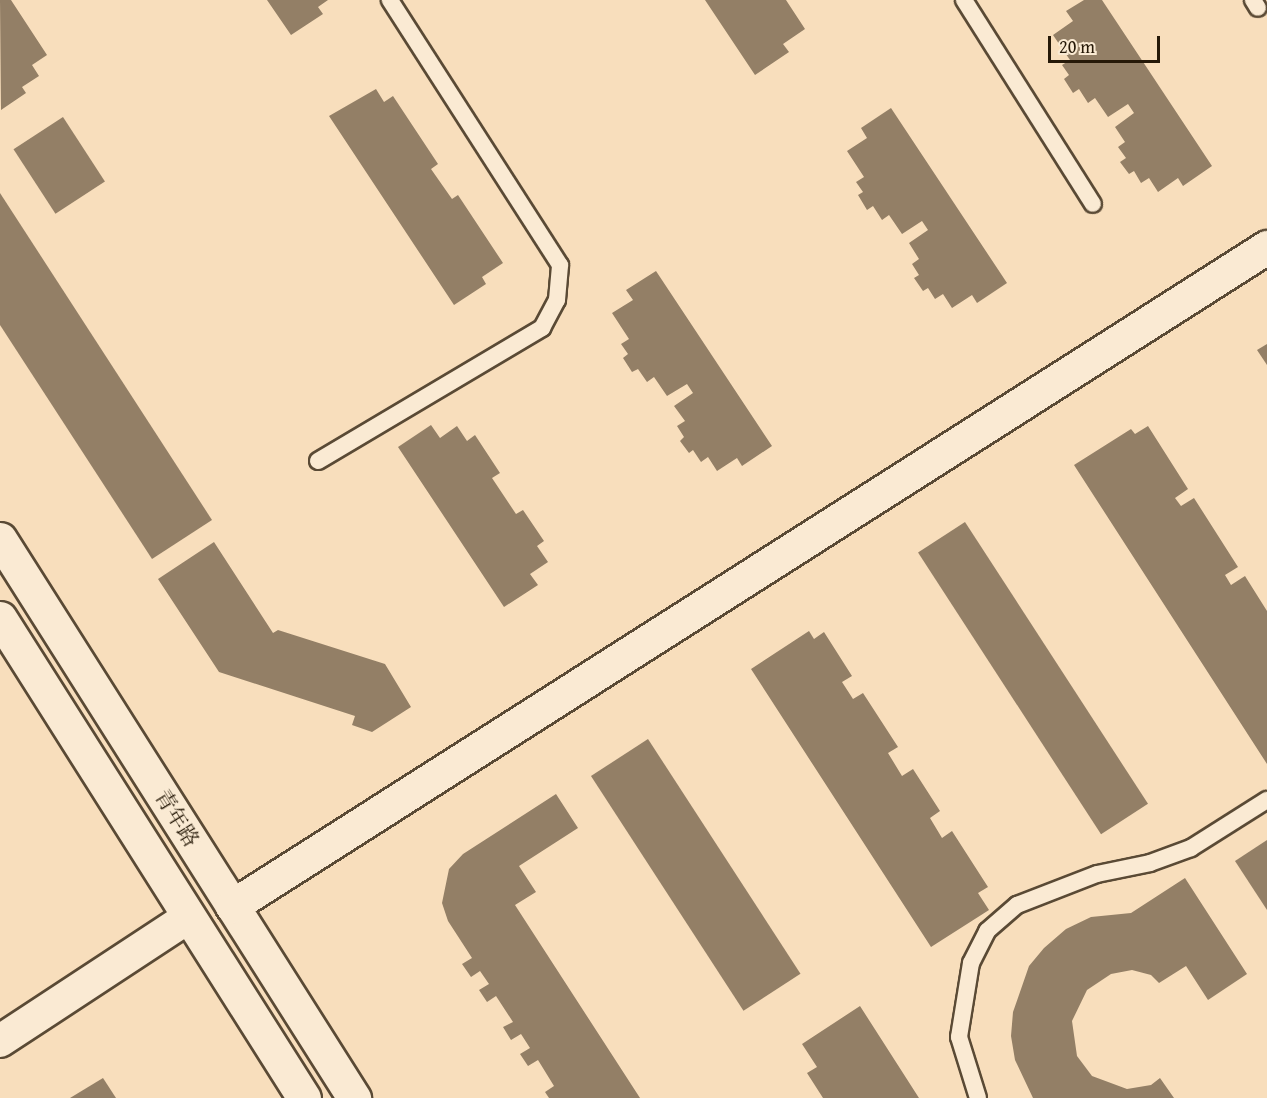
<!DOCTYPE html>
<html>
<head>
<meta charset="utf-8">
<style>
	body { margin:0 }
	#map { position:relative; width:1267px; height:1098px; overflow:hidden; background:#f8debc; font-family:"Gentium Book Plus","Noto Serif SC",serif }
	div>[style] { position:absolute }
	.building>* { inset:0; background:#937f66; transform-origin:0 0 }
	.roads { filter:drop-shadow(2px 0 #5a4a35) drop-shadow(-2px 0 #5a4a35) drop-shadow(0 2px #5a4a35) drop-shadow(0 -2px #5a4a35) }
	.service>* { height:16px; margin:-8px; padding:0 8px; transform-origin:8px; border-radius:8px; background:#faead3 }
	.minor>* { height:32px; margin:-16px; padding:0 16px; transform-origin:16px; border-radius:16px; background:#faead3 }
	.tertiary>* { height:33px; margin:-16.5px; padding:0 16.5px; transform-origin:16.5px; border-radius:16.5px; background:#faead3 }
	span { translate:-50% -50%; white-space:nowrap; text-align:center; line-height:1.15; -webkit-text-stroke:4.5px #faead3; paint-order:stroke }
	.street-label { font-size:21px; color:#261908 }
	.scale { position:absolute; left:1048px; top:36px; width:112px; height:27px; box-sizing:border-box; border:3px solid #261908; border-top:0; padding-left:8px; font-size:18px; line-height:21px; white-space:nowrap; color:#261908; -webkit-text-stroke:4px #faead3; paint-order:stroke }
</style>
</head>
<body>
<div id="map">
	<div class="building">
		<div style="clip-path:polygon(0 0,11px 0,47px 55px,32px 65px,39px 76px,22px 87px,26px 93px,1px 110px)"></div>
		<div style="clip-path:polygon(267px 0,328px 0,318px 7px,323px 14px,291px 35px)"></div>
		<div style="clip-path:polygon(705px 0,786px 0,805px 29px,783px 44px,789px 52px,755px 75px)"></div>
		<div style="clip-path:polygon(1084px 0,1102px 0,1212px 166px,1183px 186px,1178px 178px,1158px 192px,1149px 178px,1141px 183px,1134px 171px,1129px 174px,1120px 162px,1126px 158px,1118px 147px,1125px 142px,1115px 127px,1134px 113px,1128px 104px,1108px 117px,1095px 98px,1088px 103px,1079px 89px,1073px 93px,1064px 79px,1069px 75px,1062px 65px,1070px 60px,1053px 35px,1073px 21px,1066px 11px)"></div>
		<div style="clip-path:polygon(376px 89px,384px 102px,393px 96px,438px 164px,431px 169px,452px 199px,458px 195px,503px 263px,482px 277px,486px 284px,454px 305px,329px 116px)"></div>
		<div style="clip-path:polygon(891px 108px,1007px 283px,977px 303px,972px 295px,952px 308px,943px 294px,935px 299px,928px 288px,923px 291px,914px 278px,919px 275px,912px 264px,919px 259px,909px 243px,928px 230px,922px 221px,902px 234px,889px 215px,882px 220px,873px 206px,867px 210px,858px 195px,863px 192px,856px 182px,864px 177px,847px 151px,867px 138px,861px 128px)"></div>
		<div style="left:63px;top:117px;width:77px;height:59px;rotate:57deg"></div>
		<div style="clip-path:polygon(0 193px,212px 520px,152px 559px,0 325px)"></div>
		<div style="clip-path:polygon(656px 271px,772px 446px,742px 466px,737px 458px,717px 471px,708px 457px,701px 462px,693px 450px,689px 453px,680px 441px,684px 437px,677px 426px,685px 421px,674px 406px,693px 393px,687px 384px,667px 396px,654px 377px,647px 382px,638px 369px,632px 372px,623px 358px,628px 354px,621px 344px,629px 339px,612px 313px,633px 300px,626px 290px)"></div>
		<div style="clip-path:polygon(1267px 344px,1267px 365px,1257px 350px)"></div>
		<div style="clip-path:polygon(431px 425px,440px 438px,457px 426px,467px 441px,475px 435px,500px 473px,492px 478px,516px 514px,523px 510px,544px 541px,537px 546px,548px 562px,530px 574px,538px 585px,504px 607px,398px 447px)"></div>
		<div style="clip-path:polygon(1148px 426px,1188px 489px,1175px 498px,1181px 506px,1194px 498px,1238px 567px,1225px 575px,1231px 585px,1245px 576px,1267px 611px,1267px 764px,1074px 465px,1131px 429px,1135px 434px)"></div>
		<div style="left:965px;top:522px;width:336px;height:56px;rotate:57deg"></div>
		<div style="clip-path:polygon(214px 542px,273px 633px,278px 630px,385px 664px,411px 707px,372px 732px,352px 725px,355px 716px,219px 672px,158px 579px)"></div>
		<div style="clip-path:polygon(809px 631px,814px 639px,824px 632px,852px 676px,842px 682px,853px 699px,863px 693px,898px 747px,888px 753px,902px 776px,913px 769px,940px 811px,930px 818px,942px 838px,952px 831px,988px 887px,978px 893px,989px 910px,931px 947px,751px 669px)"></div>
		<div style="left:648px;top:739px;width:280px;height:68px;rotate:57deg"></div>
		<div style="clip-path:polygon(556px 794px,578px 828px,519px 866px,536px 892px,515px 905px,640px 1098px,549px 1098px,545px 1092px,554px 1086px,538px 1060px,528px 1066px,520px 1054px,530px 1048px,521px 1034px,511px 1040px,503px 1027px,513px 1022px,496px 996px,487px 1002px,479px 990px,489px 984px,480px 971px,471px 977px,462px 964px,472px 958px,448px 921px,442px 903px,449px 869px,463px 854px)"></div>
		<div style="clip-path:polygon(1267px 840px,1267px 910px,1235px 861px)"></div>
		<div style="clip-path:polygon(1185px 878px,1247px 974px,1208px 1000px,1186px 966px,1159px 983px,1151px 975px,1132px 970px,1111px 974px,1087px 990px,1072px 1021px,1077px 1056px,1092px 1076px,1127px 1089px,1151px 1085px,1160px 1078px,1174px 1098px,1033px 1098px,1015px 1060px,1011px 1036px,1013px 1012px,1029px 966px,1044px 948px,1066px 929px,1091px 917px,1131px 913px)"></div>
		<div style="clip-path:polygon(860px 1006px,919px 1098px,823px 1098px,807px 1073px,817px 1067px,802px 1044px)"></div>
		<div style="clip-path:polygon(103px 1078px,116px 1098px,70px 1098px)"></div>
	</div>
	<div class="roads">
		<div class="service">
			<div style="left:964px;top:0;width:241px;rotate:57.7deg"></div>
			<div style="left:1253px;top:0;width:9px;rotate:58deg"></div>
			<div style="left:318px;top:461px;width:261px;rotate:-30.7deg"></div>
			<div style="left:542px;top:328px;width:32px;rotate:-62deg"></div>
			<div style="left:557px;top:300px;width:35px;rotate:-85deg"></div>
			<div style="left:560px;top:265px;width:315px;rotate:-122.7deg"></div>
			<div style="left:978px;top:1098px;width:64px;rotate:-107.3deg"></div>
			<div style="left:959px;top:1037px;width:75px;rotate:-80.8deg"></div>
			<div style="left:971px;top:963px;width:36px;rotate:-63deg"></div>
			<div style="left:987px;top:931px;width:40px;rotate:-41deg"></div>
			<div style="left:1017px;top:905px;width:86px;rotate:-21.2deg"></div>
			<div style="left:1097px;top:874px;width:54px;rotate:-11.7deg"></div>
			<div style="left:1150px;top:863px;width:44px;rotate:-20.1deg"></div>
			<div style="left:1191px;top:848px;width:90px;rotate:-32.3deg"></div>
		</div>
		<div class="minor">
			<div style="left:0;top:1041px;width:226px;rotate:-33.3deg"></div>
		</div>
		<div class="tertiary">
			<div style="left:0;top:539px;width:662px;rotate:57.65deg"></div>
			<div style="left:0;top:618px;width:568px;rotate:57.65deg"></div>
			<div style="left:232px;top:906px;width:1227px;rotate:-32.49deg"></div>
		</div>
	</div>
	<div class="street-label">
		<span style="left:177px;top:818px;rotate:58deg">青年路</span>
	</div>
	<div class="scale">20 m</div>
</div>
</body>
</html>
